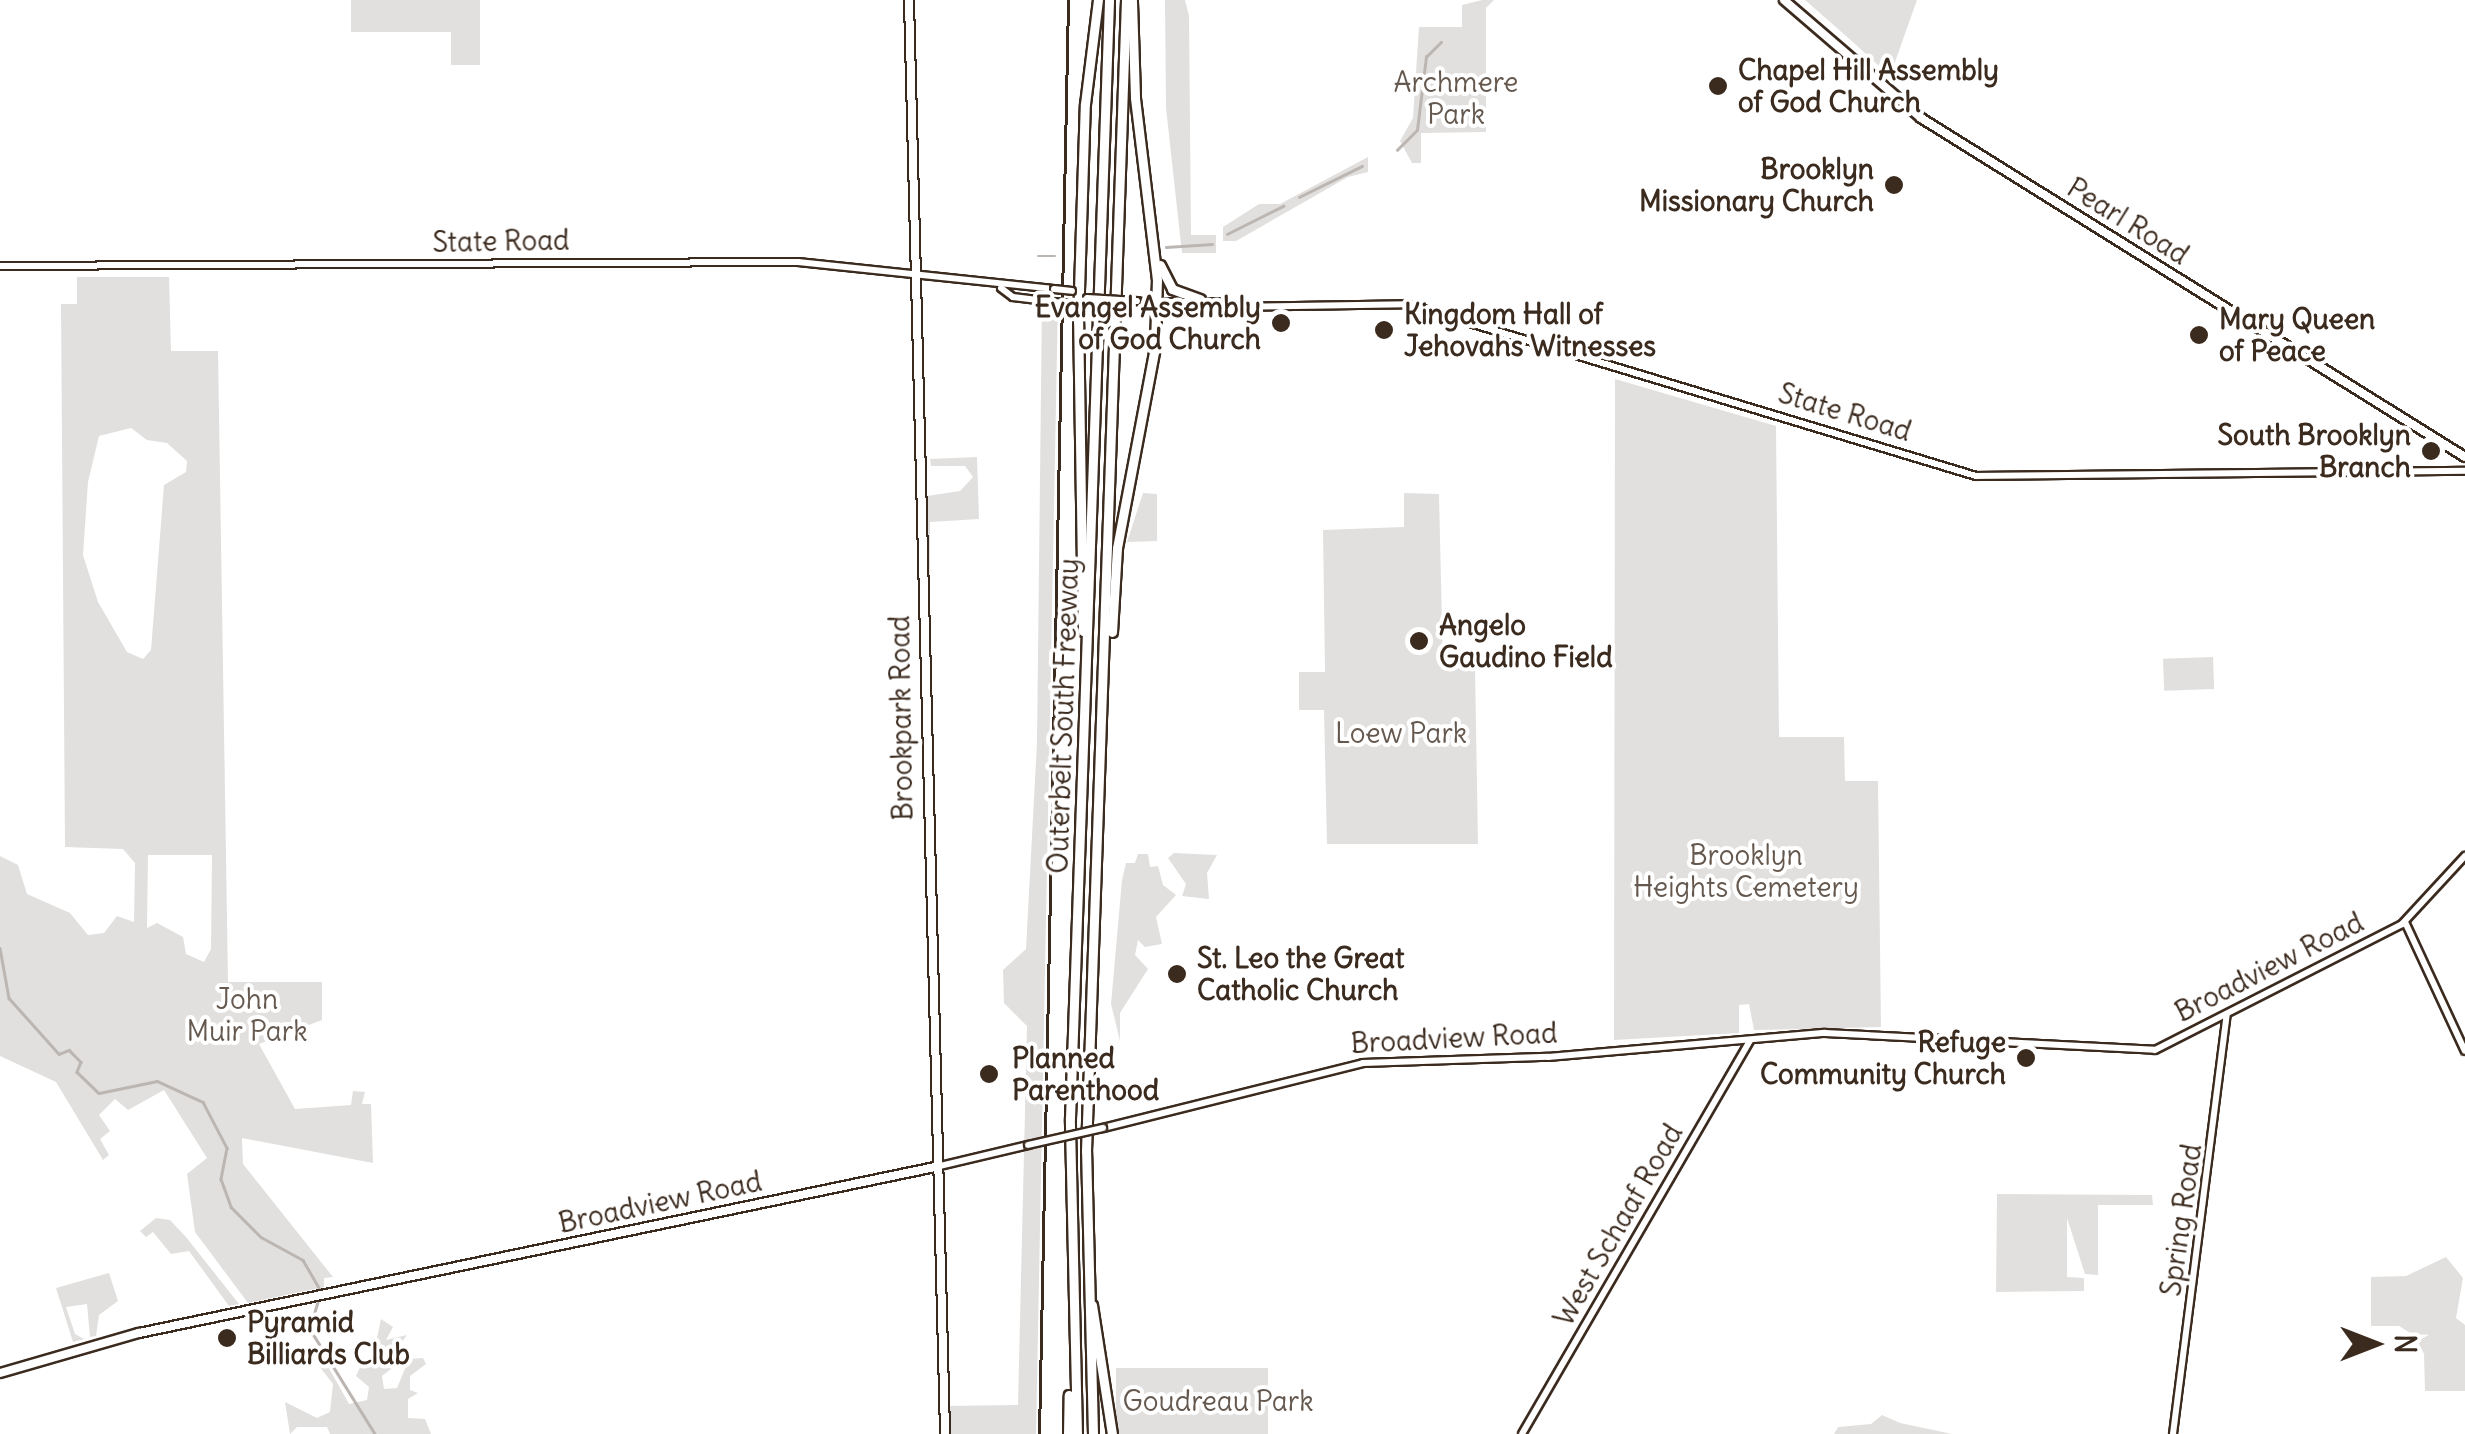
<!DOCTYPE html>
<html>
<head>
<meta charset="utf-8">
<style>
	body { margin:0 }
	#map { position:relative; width:2465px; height:1434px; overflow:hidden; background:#fff; font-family:Delius,sans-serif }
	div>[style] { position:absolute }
	.green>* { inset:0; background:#e2e0de; transform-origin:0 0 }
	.stream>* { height:2.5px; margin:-1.25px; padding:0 1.25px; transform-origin:1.25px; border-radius:1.25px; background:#bcb6b3 }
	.roads { filter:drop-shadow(2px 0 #3b2a1e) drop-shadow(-2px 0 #3b2a1e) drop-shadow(0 2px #3b2a1e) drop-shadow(0 -2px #3b2a1e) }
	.secondary>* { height:6px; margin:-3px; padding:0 3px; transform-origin:3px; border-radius:3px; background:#fff }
	.primary>* { height:8px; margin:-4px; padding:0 4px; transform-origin:4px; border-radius:4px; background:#fff }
	.highway>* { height:9px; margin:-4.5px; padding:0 4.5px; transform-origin:4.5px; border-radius:4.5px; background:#fff }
	.rail>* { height:2.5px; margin:-1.25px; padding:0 1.25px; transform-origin:1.25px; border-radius:1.25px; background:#3b2a1e }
	.bridges { filter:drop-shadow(2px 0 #3b2a1e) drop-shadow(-2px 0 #3b2a1e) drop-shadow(0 2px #3b2a1e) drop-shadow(0 -2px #3b2a1e) }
	.secondary-bridge>* { height:6px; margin:-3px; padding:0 3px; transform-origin:3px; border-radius:3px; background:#fff }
	.dots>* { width:28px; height:28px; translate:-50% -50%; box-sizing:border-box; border:5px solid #fff; border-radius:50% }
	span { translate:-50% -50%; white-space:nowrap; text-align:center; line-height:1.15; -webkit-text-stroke:8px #fff; paint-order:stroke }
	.poi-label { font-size:28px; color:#3b2a1e; font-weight:700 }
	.left { translate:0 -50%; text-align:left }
	.right { translate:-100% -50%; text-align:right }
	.park-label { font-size:28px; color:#65584e }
	.street-label { font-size:28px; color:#3b2a1e }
	.north { position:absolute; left:2325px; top:1294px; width:100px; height:100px; -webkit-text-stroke:8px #fff; paint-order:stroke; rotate:90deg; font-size:28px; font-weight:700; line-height:40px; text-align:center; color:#3b2a1e }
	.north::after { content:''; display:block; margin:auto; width:35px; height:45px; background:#3b2a1e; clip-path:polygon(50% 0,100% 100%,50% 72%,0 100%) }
</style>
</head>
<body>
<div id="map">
	<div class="green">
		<div style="clip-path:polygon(351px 0,480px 0,480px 65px,451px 65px,451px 32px,351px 32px)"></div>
		<div style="clip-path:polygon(1165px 0,1185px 0,1189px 16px,1191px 235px,1216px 235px,1216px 253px,1182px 253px,1166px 108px)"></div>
		<div style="clip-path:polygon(1482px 0,1494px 0,1486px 8px,1486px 132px,1421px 133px,1421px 163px,1412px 163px,1400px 141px,1413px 118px,1419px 27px,1462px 27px,1462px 5px)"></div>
		<div style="clip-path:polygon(1805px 0,1917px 0,1890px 76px,1854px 43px)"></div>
		<div style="clip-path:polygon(1368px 157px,1368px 172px,1348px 177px,1236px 241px,1223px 241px,1223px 227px,1259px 204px,1280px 204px)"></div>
		<div style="clip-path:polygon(evenodd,77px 277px,169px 277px,171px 351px,218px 351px,228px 982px,322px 982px,322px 1020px,259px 1044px,295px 1109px,351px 1105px,353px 1091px,365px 1092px,362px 1104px,371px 1104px,373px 1163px,242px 1138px,243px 1164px,333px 1277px,324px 1278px,324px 1287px,248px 1303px,195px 1232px,187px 1174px,207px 1158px,164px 1090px,128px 1110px,115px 1099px,99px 1115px,110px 1131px,100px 1139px,109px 1155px,103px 1160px,56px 1082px,0 1056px,0 856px,18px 865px,27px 894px,70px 913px,88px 935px,104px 933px,117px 916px,134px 922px,135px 863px,123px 849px,65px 847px,61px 304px,77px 304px,77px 277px,131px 428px,147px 440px,167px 443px,187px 461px,186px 472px,164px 485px,151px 650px,143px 659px,127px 652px,98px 602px,83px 555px,88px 482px,99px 436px,131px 428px,77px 277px,148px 855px,212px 855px,211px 949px,204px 962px,186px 954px,183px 937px,157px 923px,147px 928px,148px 855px)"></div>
		<div style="clip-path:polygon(1058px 300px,1036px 1434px,943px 1434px,942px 1406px,1018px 1405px,1027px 1026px,1004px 1003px,1003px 970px,1026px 949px,1037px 742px,1042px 301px)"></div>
		<div style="clip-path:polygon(1615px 379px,1776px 426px,1779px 737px,1844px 737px,1845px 781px,1878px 781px,1881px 1027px,1754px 1030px,1749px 1004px,1739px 1005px,1739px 1033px,1614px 1040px)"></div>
		<div style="clip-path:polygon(977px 457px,979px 519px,930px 522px,930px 599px,927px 496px,960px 491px,973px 477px,965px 466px,931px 466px,930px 459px)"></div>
		<div style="clip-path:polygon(1143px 493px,1157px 494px,1157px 541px,1127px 542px)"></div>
		<div style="clip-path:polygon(1404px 493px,1439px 494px,1443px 667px,1475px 668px,1478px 844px,1327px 844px,1324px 710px,1299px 710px,1299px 672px,1325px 672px,1323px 530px,1404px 527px)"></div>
		<div style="left:2213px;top:657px;width:32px;height:50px;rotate:88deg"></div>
		<div style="clip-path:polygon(1174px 853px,1217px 855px,1207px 873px,1209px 899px,1182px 896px,1186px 884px,1168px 858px)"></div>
		<div style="clip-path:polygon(1138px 854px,1148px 854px,1150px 867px,1158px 866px,1163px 885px,1176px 895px,1156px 917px,1162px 944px,1145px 947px,1138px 940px,1135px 955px,1148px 969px,1120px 1013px,1120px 1041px,1111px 1004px,1122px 880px,1126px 863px,1135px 863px)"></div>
		<div style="clip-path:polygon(1997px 1194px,2152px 1195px,2153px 1205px,2098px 1205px,2098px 1275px,2085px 1274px,2067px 1218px,2067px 1277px,2084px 1278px,2084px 1291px,1996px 1292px)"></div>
		<div style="clip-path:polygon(156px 1218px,170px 1220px,186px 1237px,239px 1304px,229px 1306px,189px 1251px,171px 1254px,153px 1232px,146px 1237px,140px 1231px)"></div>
		<div style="clip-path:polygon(2446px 1257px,2463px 1278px,2456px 1318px,2465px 1325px,2465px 1391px,2425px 1391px,2424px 1354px,2415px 1336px,2399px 1326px,2371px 1326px,2371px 1277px,2406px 1276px)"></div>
		<div style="clip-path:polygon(109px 1273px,118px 1301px,99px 1315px,96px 1336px,90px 1337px,87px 1304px,66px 1307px,75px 1334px,84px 1339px,73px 1342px,56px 1288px)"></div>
		<div style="clip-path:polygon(381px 1319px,393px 1327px,386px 1340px,407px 1335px,397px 1349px,402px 1360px,382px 1376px,384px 1389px,397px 1388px,409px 1359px,423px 1358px,426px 1364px,410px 1376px,410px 1390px,418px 1393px,408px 1399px,408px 1418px,425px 1419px,431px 1434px,330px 1434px,327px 1427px,297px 1427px,290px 1434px,285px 1402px,317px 1418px,330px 1412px,333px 1384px,316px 1362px,320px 1352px,349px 1404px,367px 1400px,369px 1387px,356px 1376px,361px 1365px,372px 1361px)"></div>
		<div style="left:1268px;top:1368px;width:66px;height:152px;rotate:90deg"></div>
		<div style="clip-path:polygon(1882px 1415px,1900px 1423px,1952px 1434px,1834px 1434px,1838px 1427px,1871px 1424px)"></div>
	</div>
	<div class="stream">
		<div style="left:1397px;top:150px;width:28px;rotate:-45deg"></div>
		<div style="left:1417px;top:130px;width:74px;rotate:-83deg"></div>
		<div style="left:1426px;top:57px;width:21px;rotate:-45deg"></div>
		<div style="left:1299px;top:197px;width:70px;rotate:-26.2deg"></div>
		<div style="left:1227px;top:234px;width:63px;rotate:-26.6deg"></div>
		<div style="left:1166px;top:247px;width:46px;rotate:-3.7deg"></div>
		<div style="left:1038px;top:256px;width:17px"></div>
		<div style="left:0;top:948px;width:51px;rotate:79.8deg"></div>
		<div style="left:9px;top:998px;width:75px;rotate:48.2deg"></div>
		<div style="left:59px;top:1054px;width:11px;rotate:-22deg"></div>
		<div style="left:69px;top:1050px;width:17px;rotate:45deg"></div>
		<div style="left:81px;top:1062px;width:11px;rotate:112deg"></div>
		<div style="left:77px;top:1072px;width:30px;rotate:44deg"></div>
		<div style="left:99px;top:1093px;width:59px;rotate:-11.7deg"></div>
		<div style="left:157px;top:1081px;width:51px;rotate:24.5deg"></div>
		<div style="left:203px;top:1102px;width:52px;rotate:62.4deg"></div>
		<div style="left:227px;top:1148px;width:32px;rotate:101deg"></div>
		<div style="left:221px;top:1179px;width:30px;rotate:70deg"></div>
		<div style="left:231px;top:1207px;width:42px;rotate:45deg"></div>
		<div style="left:261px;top:1237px;width:48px;rotate:28.7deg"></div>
		<div style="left:303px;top:1260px;width:36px;rotate:60deg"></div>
		<div style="left:319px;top:1299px;width:31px;rotate:107deg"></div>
		<div style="left:310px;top:1329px;width:123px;rotate:58.2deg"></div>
	</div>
	<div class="roads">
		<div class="secondary">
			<div style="left:0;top:266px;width:798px;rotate:-0.29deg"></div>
			<div style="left:798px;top:262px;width:257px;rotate:6deg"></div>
			<div style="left:1001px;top:288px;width:15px;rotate:37deg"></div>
			<div style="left:1013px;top:297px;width:41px;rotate:7deg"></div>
			<div style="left:1137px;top:301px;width:29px;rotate:14deg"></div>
			<div style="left:1165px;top:308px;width:242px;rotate:-0.9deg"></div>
			<div style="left:1407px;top:304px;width:594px;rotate:16.82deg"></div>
			<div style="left:1976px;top:476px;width:489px;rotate:-0.6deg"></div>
			<div style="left:1157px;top:302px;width:65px"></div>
			<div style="left:2405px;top:922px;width:142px;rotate:65.1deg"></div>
			<div style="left:1103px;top:1128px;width:268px;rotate:-14deg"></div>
			<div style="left:1363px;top:1063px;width:185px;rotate:-1.9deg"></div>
			<div style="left:1548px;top:1057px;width:278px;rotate:-5deg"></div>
			<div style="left:1825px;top:1033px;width:330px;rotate:2.9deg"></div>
			<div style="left:2155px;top:1050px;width:277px;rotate:-27deg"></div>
			<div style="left:2402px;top:924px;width:93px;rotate:-47.2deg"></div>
			<div style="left:936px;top:1167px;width:95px;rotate:-13.4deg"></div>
			<div style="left:1522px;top:1434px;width:455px;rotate:-59.9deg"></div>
			<div style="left:2173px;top:1434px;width:423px;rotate:-82.7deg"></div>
		</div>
		<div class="primary">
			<div style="left:909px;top:0;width:1434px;rotate:88.56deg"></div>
			<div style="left:1784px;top:0;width:181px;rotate:40.7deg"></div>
			<div style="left:1921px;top:118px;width:641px;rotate:31.93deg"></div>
			<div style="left:0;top:1373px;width:145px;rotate:-16.1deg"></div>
			<div style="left:139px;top:1333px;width:813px;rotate:-11.78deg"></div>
		</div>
		<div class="highway">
			<div style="left:1160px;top:265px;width:27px;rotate:63deg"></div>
			<div style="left:1172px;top:289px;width:30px;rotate:20deg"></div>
			<div style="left:1083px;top:631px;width:309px;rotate:-90.9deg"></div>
			<div style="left:1078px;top:322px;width:218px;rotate:-88.2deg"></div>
			<div style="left:1085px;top:104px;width:105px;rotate:-82.9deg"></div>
			<div style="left:1112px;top:632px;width:84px;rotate:-86.6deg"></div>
			<div style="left:1117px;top:548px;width:206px;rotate:-79.3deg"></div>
			<div style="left:1155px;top:346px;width:66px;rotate:-88.3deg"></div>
			<div style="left:1157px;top:280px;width:184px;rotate:-96.9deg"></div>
			<div style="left:1135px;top:97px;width:97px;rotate:-91.8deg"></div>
			<div style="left:1092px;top:1305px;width:131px;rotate:81.2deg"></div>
			<div style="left:1068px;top:1434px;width:39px;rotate:-89deg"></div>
			<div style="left:1077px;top:1434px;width:316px;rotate:-91.3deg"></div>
			<div style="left:1070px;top:1118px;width:1119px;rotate:-88deg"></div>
			<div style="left:1093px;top:1434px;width:283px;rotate:-91.4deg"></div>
			<div style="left:1086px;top:1151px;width:1152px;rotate:-88.01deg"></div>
		</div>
	</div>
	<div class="rail">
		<div style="left:1039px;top:1434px;width:1434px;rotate:-88.84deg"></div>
	</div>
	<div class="bridges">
		<div class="secondary-bridge">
			<div style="left:1054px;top:289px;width:18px;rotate:6deg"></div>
			<div style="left:1087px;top:298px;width:50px;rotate:3.4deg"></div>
			<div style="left:1054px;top:302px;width:18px;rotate:6deg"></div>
			<div style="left:1028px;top:1145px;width:77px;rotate:-12.8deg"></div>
		</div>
	</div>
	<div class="dots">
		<div style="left:1718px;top:86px;background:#3b2a1e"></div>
		<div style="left:1894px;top:185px;background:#3b2a1e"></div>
		<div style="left:1281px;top:323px;background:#3b2a1e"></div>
		<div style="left:1384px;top:330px;background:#3b2a1e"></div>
		<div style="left:2199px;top:335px;background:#3b2a1e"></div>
		<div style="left:2431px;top:451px;background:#3b2a1e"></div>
		<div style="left:1419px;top:641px;background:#3b2a1e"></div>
		<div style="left:1177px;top:974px;background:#3b2a1e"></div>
		<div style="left:2026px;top:1058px;background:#3b2a1e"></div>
		<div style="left:989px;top:1074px;background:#3b2a1e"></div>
		<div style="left:227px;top:1338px;background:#3b2a1e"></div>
	</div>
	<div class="poi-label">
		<span class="left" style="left:1738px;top:86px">Chapel Hill Assembly<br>of God Church</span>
		<span class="right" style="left:1874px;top:185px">Brooklyn<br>Missionary Church</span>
		<span class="right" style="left:1261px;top:323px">Evangel Assembly<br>of God Church</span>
		<span class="left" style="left:1404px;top:330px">Kingdom Hall of<br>Jehovahs Witnesses</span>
		<span class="left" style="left:2219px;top:335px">Mary Queen<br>of Peace</span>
		<span class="right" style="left:2411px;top:451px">South Brooklyn<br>Branch</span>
		<span class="left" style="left:1439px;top:641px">Angelo<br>Gaudino Field</span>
		<span class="left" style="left:1197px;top:974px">St. Leo the Great<br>Catholic Church</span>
		<span class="right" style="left:2006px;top:1058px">Refuge<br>Community Church</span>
		<span class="left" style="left:1012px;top:1074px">Planned<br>Parenthood</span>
		<span class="left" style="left:247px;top:1338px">Pyramid<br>Billiards Club</span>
	</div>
	<div class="park-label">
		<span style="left:1456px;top:98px">Archmere<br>Park</span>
		<span style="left:1401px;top:733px">Loew Park</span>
		<span style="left:1746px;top:871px">Brooklyn<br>Heights Cemetery</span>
		<span style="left:247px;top:1015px">John<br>Muir Park</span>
		<span style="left:1218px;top:1401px">Goudreau Park</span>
	</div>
	<div class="street-label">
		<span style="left:2128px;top:221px;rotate:32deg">Pearl Road</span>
		<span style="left:501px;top:241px;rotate:-1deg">State Road</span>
		<span style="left:1845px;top:412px;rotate:17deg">State Road</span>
		<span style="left:1063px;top:716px;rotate:-88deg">Outerbelt South Freeway</span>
		<span style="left:901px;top:718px;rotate:-91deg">Brookpark Road</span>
		<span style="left:2269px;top:967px;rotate:-27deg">Broadview Road</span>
		<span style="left:1454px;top:1038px;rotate:-3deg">Broadview Road</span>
		<span style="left:660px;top:1202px;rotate:-12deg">Broadview Road</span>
		<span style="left:2181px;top:1220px;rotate:-82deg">Spring Road</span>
		<span style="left:1618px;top:1225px;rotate:-60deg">West Schaaf Road</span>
	</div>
	<div class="north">N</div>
</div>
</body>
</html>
